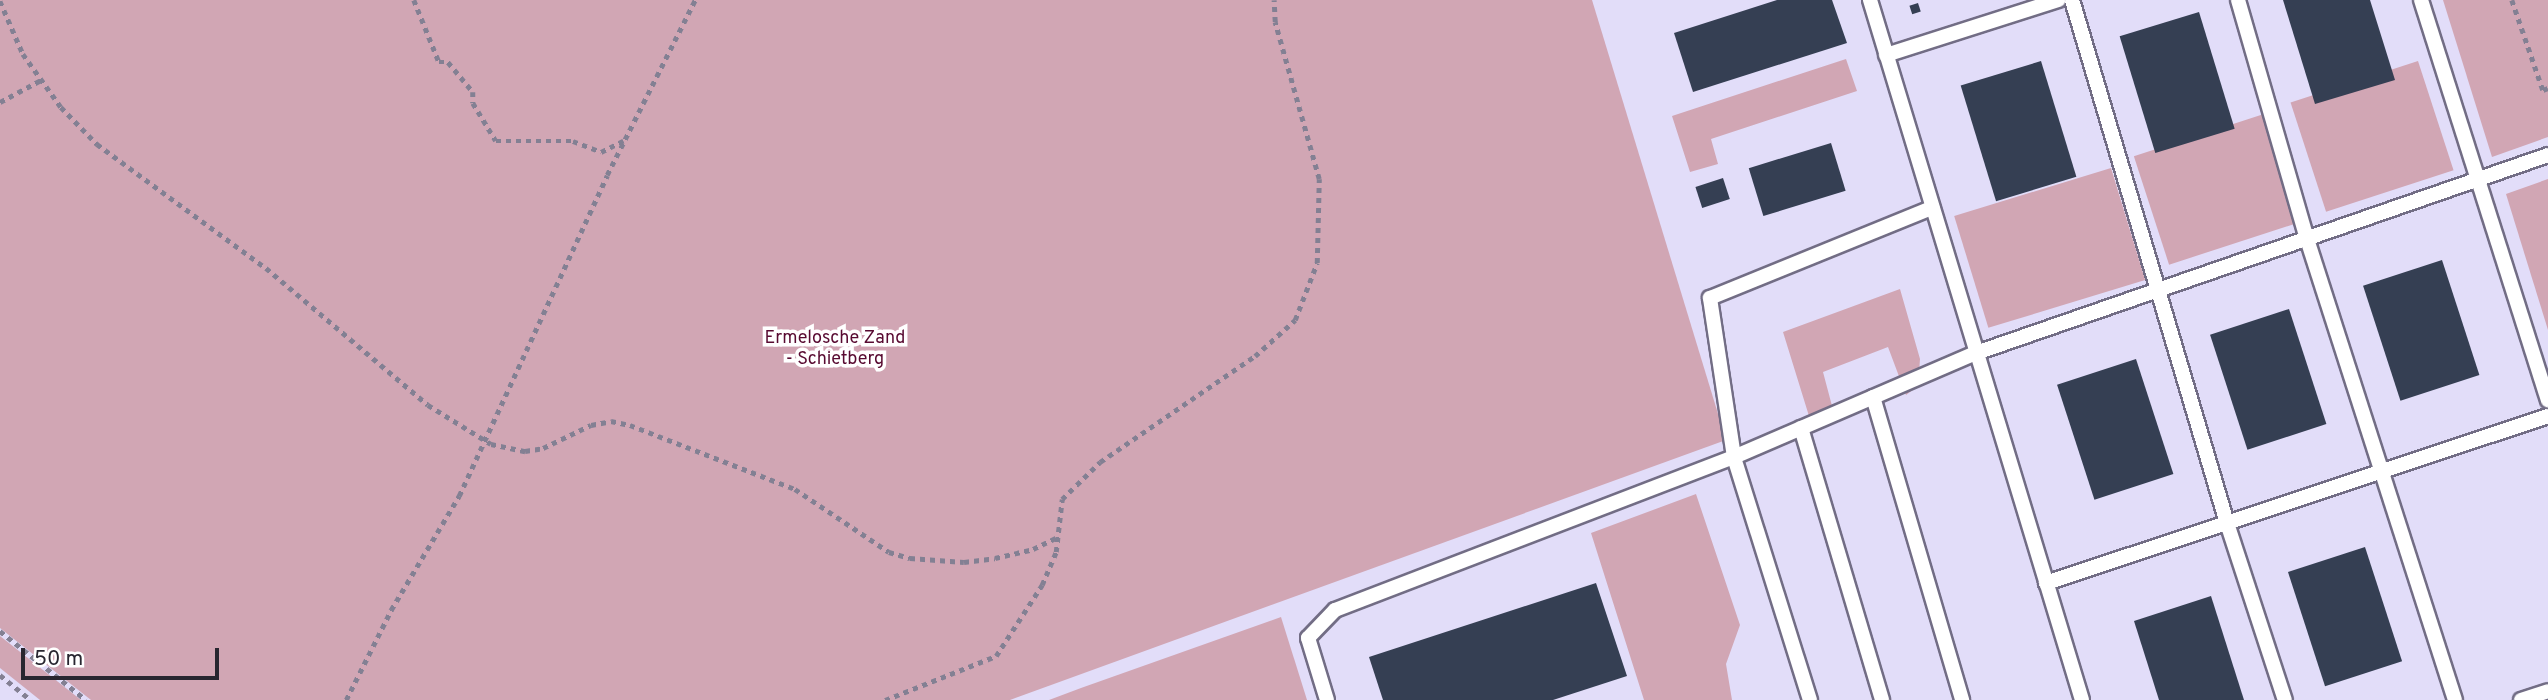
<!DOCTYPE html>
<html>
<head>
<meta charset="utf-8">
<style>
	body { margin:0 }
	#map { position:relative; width:2548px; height:700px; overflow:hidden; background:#e2ddf9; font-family:Overpass,sans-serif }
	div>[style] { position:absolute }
	.green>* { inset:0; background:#d1a6b4; transform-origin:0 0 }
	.building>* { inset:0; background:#353f53; transform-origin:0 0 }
	.path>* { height:4.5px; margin-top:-2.25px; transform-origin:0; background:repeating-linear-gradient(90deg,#838093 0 5px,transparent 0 10px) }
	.roads { filter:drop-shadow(2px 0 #726d85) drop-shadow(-2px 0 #726d85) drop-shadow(0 2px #726d85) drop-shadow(0 -2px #726d85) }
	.lane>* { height:14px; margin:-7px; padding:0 7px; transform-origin:7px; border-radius:7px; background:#fff }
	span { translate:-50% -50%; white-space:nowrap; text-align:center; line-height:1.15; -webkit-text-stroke:7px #fff; paint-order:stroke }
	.park-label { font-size:18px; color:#580a31 }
	.scale { position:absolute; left:21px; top:648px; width:198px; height:32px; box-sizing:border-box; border:4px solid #282630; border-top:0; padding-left:9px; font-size:21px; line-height:24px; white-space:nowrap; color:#282630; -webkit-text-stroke:5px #fff; paint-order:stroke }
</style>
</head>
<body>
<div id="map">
	<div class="green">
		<div style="clip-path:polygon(0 0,1592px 0,1726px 440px,1010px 700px,91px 700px,0 628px)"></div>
		<div style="clip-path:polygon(2443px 0,2548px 0,2548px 137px,2492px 157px)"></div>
		<div style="clip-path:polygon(1846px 59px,1857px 91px,1711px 139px,1718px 164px,1690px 172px,1672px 116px)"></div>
		<div style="left:2418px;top:61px;width:115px;height:134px;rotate:72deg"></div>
		<div style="left:2267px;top:113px;width:114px;height:140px;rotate:72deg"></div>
		<div style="left:2111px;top:168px;width:117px;height:164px;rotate:73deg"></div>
		<div style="clip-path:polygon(2548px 179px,2548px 330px,2506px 194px)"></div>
		<div style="clip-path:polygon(1900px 289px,1920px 359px,1918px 386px,1906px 395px,1888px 347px,1823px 372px,1836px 421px,1813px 429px,1783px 332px)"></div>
		<div style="clip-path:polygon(1696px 494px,1740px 625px,1726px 664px,1732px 700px,1644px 700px,1591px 533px)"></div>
		<div style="clip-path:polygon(1281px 617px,1307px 700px,1049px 700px,1081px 688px)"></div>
		<div style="clip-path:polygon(0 636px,81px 700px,40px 700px,0 668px)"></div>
	</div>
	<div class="building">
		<div style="clip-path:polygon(1777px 0,1832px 0,1847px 43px,1693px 92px,1674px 33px)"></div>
		<div style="clip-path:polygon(2283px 0,2370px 0,2395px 80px,2315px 104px)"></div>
		<div style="left:1918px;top:3px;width:9px;height:9px;rotate:72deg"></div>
		<div style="left:2199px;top:12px;width:122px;height:83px;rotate:73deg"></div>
		<div style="left:2041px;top:61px;width:121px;height:84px;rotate:73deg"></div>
		<div style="left:1831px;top:143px;width:50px;height:86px;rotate:73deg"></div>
		<div style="left:1723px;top:178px;width:22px;height:29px;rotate:72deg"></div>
		<div style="left:2442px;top:260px;width:121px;height:83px;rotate:72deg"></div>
		<div style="left:2289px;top:309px;width:121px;height:83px;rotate:72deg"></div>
		<div style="left:2136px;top:359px;width:121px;height:83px;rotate:72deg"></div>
		<div style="left:2365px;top:547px;width:120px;height:81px;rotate:72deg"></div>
		<div style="clip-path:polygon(1596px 583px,1627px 676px,1553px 700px,1383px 700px,1369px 657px)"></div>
		<div style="clip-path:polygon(2211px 596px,2244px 700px,2159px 700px,2134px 621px)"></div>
	</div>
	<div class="path">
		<div style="left:414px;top:0;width:67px;rotate:68deg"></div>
		<div style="left:439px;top:62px;width:9px"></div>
		<div style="left:448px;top:62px;width:39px;rotate:50deg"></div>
		<div style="left:473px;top:92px;width:11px;rotate:90deg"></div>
		<div style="left:473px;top:103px;width:44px;rotate:58.8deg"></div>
		<div style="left:496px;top:141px;width:77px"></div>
		<div style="left:573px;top:141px;width:30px;rotate:21deg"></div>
		<div style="left:601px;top:152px;width:25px;rotate:-27deg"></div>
		<div style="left:2512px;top:0;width:95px;rotate:71deg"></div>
		<div style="left:2543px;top:90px;width:5px;rotate:-22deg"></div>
		<div style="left:0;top:1px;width:58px;rotate:66.5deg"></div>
		<div style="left:23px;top:54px;width:65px;rotate:54.4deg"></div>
		<div style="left:61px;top:107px;width:52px;rotate:45.8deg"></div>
		<div style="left:97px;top:144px;width:210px;rotate:36.3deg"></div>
		<div style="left:266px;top:268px;width:212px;rotate:40.2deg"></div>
		<div style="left:428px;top:405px;width:74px;rotate:31.8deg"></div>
		<div style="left:491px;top:444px;width:35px;rotate:12deg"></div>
		<div style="left:525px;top:451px;width:18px;rotate:-9deg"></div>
		<div style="left:543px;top:448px;width:53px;rotate:-25.6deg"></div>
		<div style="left:591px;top:425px;width:20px;rotate:-11deg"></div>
		<div style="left:611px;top:421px;width:19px;rotate:12deg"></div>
		<div style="left:630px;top:425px;width:177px;rotate:21.2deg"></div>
		<div style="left:795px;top:489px;width:113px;rotate:33.8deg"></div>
		<div style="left:889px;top:552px;width:22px;rotate:16deg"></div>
		<div style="left:910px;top:558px;width:54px;rotate:4.2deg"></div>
		<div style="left:964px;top:562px;width:31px;rotate:-7deg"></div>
		<div style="left:995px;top:558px;width:39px;rotate:-13deg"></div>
		<div style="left:1033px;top:549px;width:28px;rotate:-26deg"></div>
		<div style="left:0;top:102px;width:47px;rotate:-28.2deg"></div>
		<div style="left:0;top:631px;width:110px;rotate:38.7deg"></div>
		<div style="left:0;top:675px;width:40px;rotate:39deg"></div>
		<div style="left:346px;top:700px;width:101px;rotate:-63.4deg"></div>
		<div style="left:391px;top:610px;width:133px;rotate:-59.2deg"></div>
		<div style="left:459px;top:496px;width:353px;rotate:-65.2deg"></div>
		<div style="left:607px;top:175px;width:196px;rotate:-63.3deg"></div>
		<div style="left:885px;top:700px;width:119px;rotate:-21.6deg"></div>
		<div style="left:996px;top:656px;width:85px;rotate:-57.1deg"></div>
		<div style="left:1042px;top:585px;width:36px;rotate:-67deg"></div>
		<div style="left:1056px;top:552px;width:53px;rotate:-83.5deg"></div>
		<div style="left:1062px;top:499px;width:53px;rotate:-44.2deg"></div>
		<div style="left:1100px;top:462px;width:188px;rotate:-34.4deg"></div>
		<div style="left:1255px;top:356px;width:54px;rotate:-42deg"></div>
		<div style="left:1295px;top:320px;width:61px;rotate:-68.9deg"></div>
		<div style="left:1317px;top:263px;width:84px;rotate:-88.6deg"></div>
		<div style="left:1319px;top:179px;width:163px;rotate:-105.7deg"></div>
		<div style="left:1275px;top:22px;width:22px;rotate:-93deg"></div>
	</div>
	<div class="roads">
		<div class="lane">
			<div style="left:1870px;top:0;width:731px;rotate:73.15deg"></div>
			<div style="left:2072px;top:0;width:545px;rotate:73.49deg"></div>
			<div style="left:2227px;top:523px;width:186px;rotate:71.9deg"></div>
			<div style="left:2238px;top:0;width:249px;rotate:73.9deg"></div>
			<div style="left:2307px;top:239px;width:484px;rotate:72.2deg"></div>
			<div style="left:2421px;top:0;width:420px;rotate:72.4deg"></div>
			<div style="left:1886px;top:55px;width:181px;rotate:-17.7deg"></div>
			<div style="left:1873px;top:397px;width:316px;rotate:73.6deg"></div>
			<div style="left:1801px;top:428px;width:284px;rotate:73.4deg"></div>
			<div style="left:2046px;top:583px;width:529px;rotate:-18.4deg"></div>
			<div style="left:1327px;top:700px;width:65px;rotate:-107deg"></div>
			<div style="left:1308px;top:638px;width:39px;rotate:-46deg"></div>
			<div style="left:1335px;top:610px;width:427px;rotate:-21deg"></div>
			<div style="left:1734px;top:457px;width:161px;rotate:-98.6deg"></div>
			<div style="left:1710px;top:298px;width:240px;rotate:-22.1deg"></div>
			<div style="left:1810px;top:700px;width:255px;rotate:-107.4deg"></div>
			<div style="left:1734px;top:457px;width:263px;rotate:-23.3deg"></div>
			<div style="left:1976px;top:353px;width:605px;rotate:-19.09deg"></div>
			<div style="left:2521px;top:700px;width:28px;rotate:-18deg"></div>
		</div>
	</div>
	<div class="park-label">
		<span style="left:835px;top:350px">Ermelosche Zand<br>- Schietberg</span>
	</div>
	<div class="scale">50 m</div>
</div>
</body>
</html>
